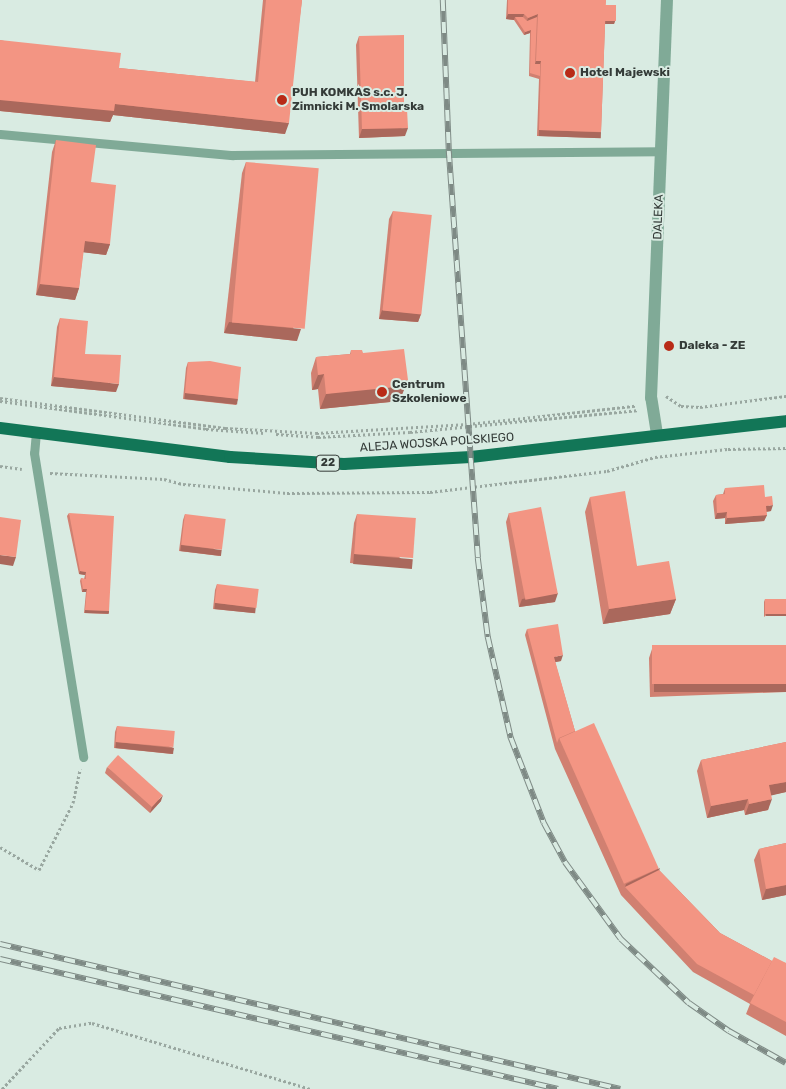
<!DOCTYPE html>
<html>
<head>
<meta charset="utf-8">
<style>
	body { margin:0 }
	#map { position:relative; width:786px; height:1089px; overflow:hidden; background:#d9ebe2; font-family:Rubik,sans-serif }
	div>[style] { position:absolute }
	.path>* { height:3px; margin-top:-1.5px; transform-origin:0; background:repeating-linear-gradient(90deg,#99a7a0 0 2.5px,transparent 0 5px) }
	.service>* { height:9px; margin:-4.5px; padding:0 4.5px; transform-origin:4.5px; border-radius:4.5px; background:#80aa97 }
	.minor>* { height:12px; margin:-6px; padding:0 6px; transform-origin:6px; border-radius:6px; background:#80aa97 }
	.primary>* { height:12px; margin:-6px; padding:0 6px; transform-origin:6px; border-radius:6px; background:#127657 }
	.rail>* { height:5.5px; margin-top:-2.75px; transform-origin:0; background:repeating-linear-gradient(90deg,#d9ebe2 0 11px,#7e8a85 0 22px); box-sizing:border-box; border-block:1px solid #7e8a85 }
	.wall>* { inset:0; background:#d18071 }
	.shaded-wall>* { inset:0; background:#aa685c; transform-origin:0 0 }
	.building>* { inset:0; background:#f39583; transform-origin:0 0 }
	.dots>* { width:14px; height:14px; translate:-50% -50%; box-sizing:border-box; border:2px solid #d9ebe2; border-radius:50% }
	span { translate:-50% -50%; white-space:nowrap; text-align:center; line-height:1.15; -webkit-text-stroke:4px #d9ebe2; paint-order:stroke }
	.shield-label span { padding:1px 4px; background:#d9ebe2; border:1px solid; border-radius:4px; -webkit-text-stroke-width:0 }
	.shield-label { font-size:11px; color:#343b38; font-weight:700 }
	.poi-label { font-size:12px; color:#343b38; font-weight:700 }
	.left { translate:0 -50%; text-align:left }
	.street-label { font-size:12px; color:#343b38 }
</style>
</head>
<body>
<div id="map">
	<div class="path">
		<div style="left:666px;top:396px;width:18px;rotate:34deg"></div>
		<div style="left:681px;top:406px;width:19px;rotate:3deg"></div>
		<div style="left:700px;top:407px;width:87px;rotate:-7.3deg"></div>
		<div style="left:0;top:398px;width:227px;rotate:7.6deg"></div>
		<div style="left:225px;top:428px;width:91px;rotate:3.1deg"></div>
		<div style="left:316px;top:433px;width:152px;rotate:-3.4deg"></div>
		<div style="left:468px;top:424px;width:168px;rotate:-6.2deg"></div>
		<div style="left:0;top:401px;width:208px;rotate:7.7deg"></div>
		<div style="left:206px;top:429px;width:59px;rotate:3.9deg"></div>
		<div style="left:276px;top:434px;width:42px;rotate:4.1deg"></div>
		<div style="left:318px;top:437px;width:92px;rotate:-3.1deg"></div>
		<div style="left:410px;top:432px;width:228px;rotate:-5.5deg"></div>
		<div style="left:0;top:466px;width:22px;rotate:8deg"></div>
		<div style="left:50px;top:473px;width:114px;rotate:3deg"></div>
		<div style="left:164px;top:479px;width:20px;rotate:15deg"></div>
		<div style="left:183px;top:484px;width:104px;rotate:4.9deg"></div>
		<div style="left:287px;top:493px;width:143px;rotate:-0.4deg"></div>
		<div style="left:430px;top:492px;width:178px;rotate:-6.8deg"></div>
		<div style="left:607px;top:471px;width:50px;rotate:-16.3deg"></div>
		<div style="left:655px;top:457px;width:73px;rotate:-6.3deg"></div>
		<div style="left:728px;top:449px;width:58px;rotate:-1deg"></div>
		<div style="left:0;top:847px;width:45px;rotate:30.5deg"></div>
		<div style="left:39px;top:870px;width:75px;rotate:-63.1deg"></div>
		<div style="left:73px;top:803px;width:35px;rotate:-78deg"></div>
		<div style="left:2px;top:1089px;width:83px;rotate:-46.9deg"></div>
		<div style="left:59px;top:1028px;width:33px;rotate:-9deg"></div>
		<div style="left:92px;top:1023px;width:228px;rotate:16.8deg"></div>
	</div>
	<div class="service">
		<div style="left:0;top:134px;width:234px;rotate:5.2deg"></div>
		<div style="left:233px;top:155px;width:428px;rotate:-0.5deg"></div>
		<div style="left:36px;top:432px;width:21px;rotate:95deg"></div>
		<div style="left:34px;top:453px;width:308px;rotate:80.8deg"></div>
	</div>
	<div class="minor">
		<div style="left:657px;top:434px;width:36px;rotate:-99deg"></div>
		<div style="left:651px;top:398px;width:398px;rotate:-87.7deg"></div>
	</div>
	<div class="primary">
		<div style="left:0;top:428px;width:232px;rotate:7.2deg"></div>
		<div style="left:230px;top:457px;width:114px;rotate:3.5deg"></div>
		<div style="left:344px;top:464px;width:127px;rotate:-3.2deg"></div>
		<div style="left:471px;top:457px;width:317px;rotate:-6.5deg"></div>
	</div>
	<div class="rail">
		<div style="left:443px;top:0;width:151px;rotate:87.7deg"></div>
		<div style="left:449px;top:151px;width:408px;rotate:85.9deg"></div>
		<div style="left:478px;top:558px;width:80px;rotate:82.8deg"></div>
		<div style="left:488px;top:637px;width:104px;rotate:77.2deg"></div>
		<div style="left:511px;top:738px;width:91px;rotate:68.8deg"></div>
		<div style="left:544px;top:823px;width:44px;rotate:61.7deg"></div>
		<div style="left:565px;top:862px;width:95px;rotate:54deg"></div>
		<div style="left:621px;top:939px;width:93px;rotate:43.3deg"></div>
		<div style="left:689px;top:1003px;width:49px;rotate:35deg"></div>
		<div style="left:729px;top:1031px;width:65px;rotate:29.3deg"></div>
		<div style="left:0;top:944px;width:637px;rotate:13.16deg"></div>
		<div style="left:0;top:959px;width:573px;rotate:13.11deg"></div>
	</div>
	<div class="wall">
		<div style="clip-path:polygon(263px 0,302px 0,285px 134px,113px 115px,110px 122px,0 111px,0 40px,119px 68px,255px 82px)"></div>
		<div style="clip-path:polygon(507px 0,606px 0,605px 5px,615px 21px,614px 24px,605px 24px,601px 132px,598px 138px,537px 136px,539px 79px,529px 76px,530px 33px,524px 35px,514px 20px,506px 19px)"></div>
		<div style="clip-path:polygon(359px 36px,405px 136px,359px 138px,356px 45px)"></div>
		<div style="clip-path:polygon(56px 140px,91px 182px,110px 244px,106px 255px,83px 252px,79px 288px,75px 300px,36px 295px,52px 152px)"></div>
		<div style="clip-path:polygon(246px 162px,297px 341px,224px 333px,242px 173px)"></div>
		<div style="clip-path:polygon(393px 211px,421px 314px,418px 322px,379px 319px,389px 219px)"></div>
		<div style="clip-path:polygon(60px 318px,85px 354px,116px 392px,51px 386px,57px 327px)"></div>
		<div style="clip-path:polygon(351px 350px,363px 353px,402px 395px,393px 396px,390px 402px,320px 409px,318px 389px,312px 390px,311px 373px,316px 357px,350px 354px)"></div>
		<div style="clip-path:polygon(188px 362px,238px 399px,236px 405px,183px 399px,186px 368px)"></div>
		<div style="clip-path:polygon(725px 488px,765px 497px,771px 511px,766px 512px,767px 515px,764px 521px,725px 524px,725px 518px,715px 519px,713px 501px,716px 495px,723px 494px)"></div>
		<div style="clip-path:polygon(590px 497px,637px 566px,676px 599px,670px 614px,603px 624px,585px 512px)"></div>
		<div style="clip-path:polygon(69px 513px,109px 611px,108px 614px,84px 613px,86px 592px,82px 592px,80px 581px,81px 578px,84px 579px,85px 575px,79px 574px,67px 516px)"></div>
		<div style="clip-path:polygon(509px 513px,555px 602px,519px 607px,506px 522px)"></div>
		<div style="clip-path:polygon(185px 514px,220px 556px,179px 551px,183px 520px)"></div>
		<div style="clip-path:polygon(357px 514px,410px 568px,350px 563px,354px 523px)"></div>
		<div style="clip-path:polygon(217px 584px,254px 613px,213px 609px,215px 590px)"></div>
		<div style="clip-path:polygon(765px 599px,786px 599px,764px 617px,764px 602px)"></div>
		<div style="clip-path:polygon(527px 629px,561px 661px,555px 662px,575px 731px,659px 870px,720px 933px,772px 961px,786px 963px,786px 1036px,746px 1014px,750px 1004px,693px 972px,621px 895px,555px 749px,525px 635px)"></div>
		<div style="clip-path:polygon(786px 645px,786px 692px,650px 697px,649px 658px,652px 649px)"></div>
		<div style="clip-path:polygon(117px 726px,174px 748px,172px 754px,114px 748px,115px 732px)"></div>
		<div style="clip-path:polygon(786px 742px,786px 792px,771px 795px,768px 810px,745px 815px,744px 810px,707px 818px,697px 771px,701px 760px)"></div>
		<div style="clip-path:polygon(107px 767px,161px 801px,150px 813px,105px 773px)"></div>
		<div style="clip-path:polygon(786px 843px,786px 895px,762px 900px,754px 860px,759px 849px)"></div>
	</div>
	<div class="shaded-wall">
		<div style="clip-path:polygon(508px 14px,524px 14px,522px 20px,515px 17px,514px 20px,506px 19px)"></div>
		<div style="clip-path:polygon(538px 14px,536px 20px,526px 24px,528px 18px)"></div>
		<div style="clip-path:polygon(604px 21px,615px 21px,614px 24px,603px 24px)"></div>
		<div style="clip-path:polygon(531px 30px,530px 33px,524px 35px,525px 32px)"></div>
		<div style="clip-path:polygon(536px 61px,541px 61px,539px 67px,534px 67px)"></div>
		<div style="clip-path:polygon(0 100px,115px 104px,289px 123px,285px 134px,113px 115px,110px 122px,0 111px)"></div>
		<div style="clip-path:polygon(408px 128px,405px 136px,359px 138px,362px 129px)"></div>
		<div style="left:539px;top:130px;width:62px;height:6px;rotate:2deg"></div>
		<div style="clip-path:polygon(85px 241px,110px 244px,106px 255px,81px 252px)"></div>
		<div style="clip-path:polygon(40px 284px,79px 288px,75px 300px,36px 295px)"></div>
		<div style="clip-path:polygon(382px 310px,421px 314px,418px 322px,379px 319px)"></div>
		<div style="clip-path:polygon(229px 322px,301px 329px,297px 341px,224px 333px)"></div>
		<div style="clip-path:polygon(324px 374px,318px 389px,312px 390px,318px 375px)"></div>
		<div style="clip-path:polygon(54px 377px,119px 384px,116px 392px,51px 386px)"></div>
		<div style="clip-path:polygon(408px 380px,402px 395px,393px 396px,390px 402px,320px 409px,326px 394px,395px 381px)"></div>
		<div style="left:185px;top:393px;width:53px;height:6px;rotate:6deg"></div>
		<div style="clip-path:polygon(773px 505px,771px 511px,764px 512px,766px 506px)"></div>
		<div style="clip-path:polygon(727px 512px,725px 518px,715px 519px,717px 513px)"></div>
		<div style="clip-path:polygon(767px 515px,764px 521px,725px 524px,727px 518px)"></div>
		<div style="left:181px;top:545px;width:41px;height:6px;rotate:7deg"></div>
		<div style="left:354px;top:554px;width:59px;height:10px;rotate:5deg"></div>
		<div style="clip-path:polygon(0 555px,16px 557px,13px 566px,0 564px)"></div>
		<div style="clip-path:polygon(80px 571px,86px 572px,85px 575px,79px 574px)"></div>
		<div style="clip-path:polygon(83px 589px,87px 589px,86px 592px,82px 592px)"></div>
		<div style="clip-path:polygon(558px 593px,555px 602px,519px 607px,522px 599px)"></div>
		<div style="clip-path:polygon(676px 599px,670px 614px,603px 624px,609px 609px)"></div>
		<div style="left:215px;top:603px;width:41px;height:6px;rotate:6deg"></div>
		<div style="left:85px;top:610px;width:24px;height:3px;rotate:2deg"></div>
		<div style="left:786px;top:613px;width:3px;height:20px;rotate:90deg"></div>
		<div style="clip-path:polygon(563px 655px,561px 661px,551px 663px,554px 657px)"></div>
		<div style="left:786px;top:684px;width:8px;height:132px;rotate:90deg"></div>
		<div style="left:116px;top:742px;width:58px;height:6px;rotate:6deg"></div>
		<div style="clip-path:polygon(786px 782px,786px 792px,765px 797px,769px 785px)"></div>
		<div style="clip-path:polygon(163px 795px,161px 801px,150px 813px,152px 807px)"></div>
		<div style="clip-path:polygon(748px 799px,744px 810px,707px 818px,711px 806px)"></div>
		<div style="clip-path:polygon(772px 799px,768px 810px,745px 815px,749px 804px)"></div>
		<div style="clip-path:polygon(660px 868px,656px 879px,625px 887px,626px 884px)"></div>
		<div style="clip-path:polygon(786px 885px,786px 895px,762px 900px,766px 889px)"></div>
	</div>
	<div class="building">
		<div style="clip-path:polygon(266px 0,302px 0,289px 123px,115px 104px,114px 111px,0 100px,0 40px,121px 53px,119px 68px,258px 82px)"></div>
		<div style="clip-path:polygon(508px 0,606px 0,601px 132px,539px 130px,541px 61px,536px 61px,538px 14px,528px 18px,524px 14px,508px 14px)"></div>
		<div style="left:605px;top:5px;width:11px;height:16px"></div>
		<div style="clip-path:polygon(515px 17px,523px 17px,527px 21px,537px 17px,535px 64px,540px 64px,540px 76px,530px 73px,531px 30px,525px 32px)"></div>
		<div style="clip-path:polygon(404px 35px,404px 109px,407px 109px,408px 128px,362px 129px,359px 36px)"></div>
		<div style="clip-path:polygon(56px 140px,96px 145px,91px 182px,116px 185px,110px 244px,85px 241px,79px 288px,40px 284px)"></div>
		<div style="left:246px;top:162px;width:73px;height:161px;rotate:5deg"></div>
		<div style="left:393px;top:211px;width:39px;height:100px;rotate:6deg"></div>
		<div style="clip-path:polygon(60px 318px,88px 321px,85px 354px,121px 355px,119px 384px,54px 377px)"></div>
		<div style="clip-path:polygon(404px 349px,408px 380px,395px 381px,396px 387px,326px 394px,324px 374px,318px 375px,316px 357px,351px 354px,351px 350px,362px 350px,363px 353px)"></div>
		<div style="clip-path:polygon(210px 361px,241px 367px,238px 399px,185px 393px,188px 362px)"></div>
		<div style="clip-path:polygon(764px 485px,765px 497px,772px 496px,773px 505px,766px 506px,767px 515px,727px 518px,727px 512px,717px 513px,716px 495px,725px 494px,725px 488px)"></div>
		<div style="clip-path:polygon(625px 491px,637px 566px,669px 561px,676px 599px,609px 609px,590px 497px)"></div>
		<div style="left:541px;top:507px;width:88px;height:33px;rotate:79deg"></div>
		<div style="clip-path:polygon(69px 513px,114px 516px,109px 611px,85px 610px,87px 589px,83px 589px,81px 578px,86px 579px,86px 572px,80px 571px)"></div>
		<div style="left:185px;top:514px;width:41px;height:31px;rotate:7deg"></div>
		<div style="left:357px;top:514px;width:59px;height:40px;rotate:4deg"></div>
		<div style="clip-path:polygon(0 517px,21px 520px,16px 557px,0 555px)"></div>
		<div style="left:217px;top:584px;width:42px;height:19px;rotate:7deg"></div>
		<div style="left:765px;top:599px;width:21px;height:15px"></div>
		<div style="clip-path:polygon(558px 624px,563px 655px,554px 657px,575px 731px,559px 738px,557px 743px,527px 629px)"></div>
		<div style="left:786px;top:645px;width:39px;height:134px;rotate:90deg"></div>
		<div style="left:594px;top:723px;width:159px;height:38px;rotate:66deg"></div>
		<div style="left:117px;top:726px;width:58px;height:16px;rotate:5deg"></div>
		<div style="clip-path:polygon(786px 742px,786px 782px,769px 785px,772px 799px,749px 804px,748px 799px,711px 806px,701px 760px)"></div>
		<div style="left:118px;top:755px;width:60px;height:16px;rotate:42deg"></div>
		<div style="clip-path:polygon(786px 843px,786px 885px,766px 889px,759px 849px)"></div>
		<div style="clip-path:polygon(659px 870px,720px 933px,772px 961px,754px 995px,697px 964px,625px 887px)"></div>
		<div style="clip-path:polygon(774px 957px,786px 963px,786px 1022px,750px 1003px)"></div>
	</div>
	<div class="dots">
		<div style="left:570px;top:73px;background:#b82b17"></div>
		<div style="left:282px;top:100px;background:#b82b17"></div>
		<div style="left:669px;top:346px;background:#b82b17"></div>
		<div style="left:382px;top:392px;background:#b82b17"></div>
	</div>
	<div class="shield-label">
		<span style="left:328px;top:463px">22</span>
	</div>
	<div class="poi-label">
		<span class="left" style="left:580px;top:73px">Hotel Majewski</span>
		<span class="left" style="left:292px;top:100px">PUH KOMKAS s.c. J.<br>Zimnicki M. Smolarska</span>
		<span class="left" style="left:679px;top:346px">Daleka - ZE</span>
		<span class="left" style="left:392px;top:392px">Centrum<br>Szkoleniowe</span>
	</div>
	<div class="street-label">
		<span style="left:659px;top:217px;rotate:-88deg">DALEKA</span>
		<span style="left:437px;top:443px;rotate:-4deg">ALEJA WOJSKA POLSKIEGO</span>
	</div>
</div>
</body>
</html>
